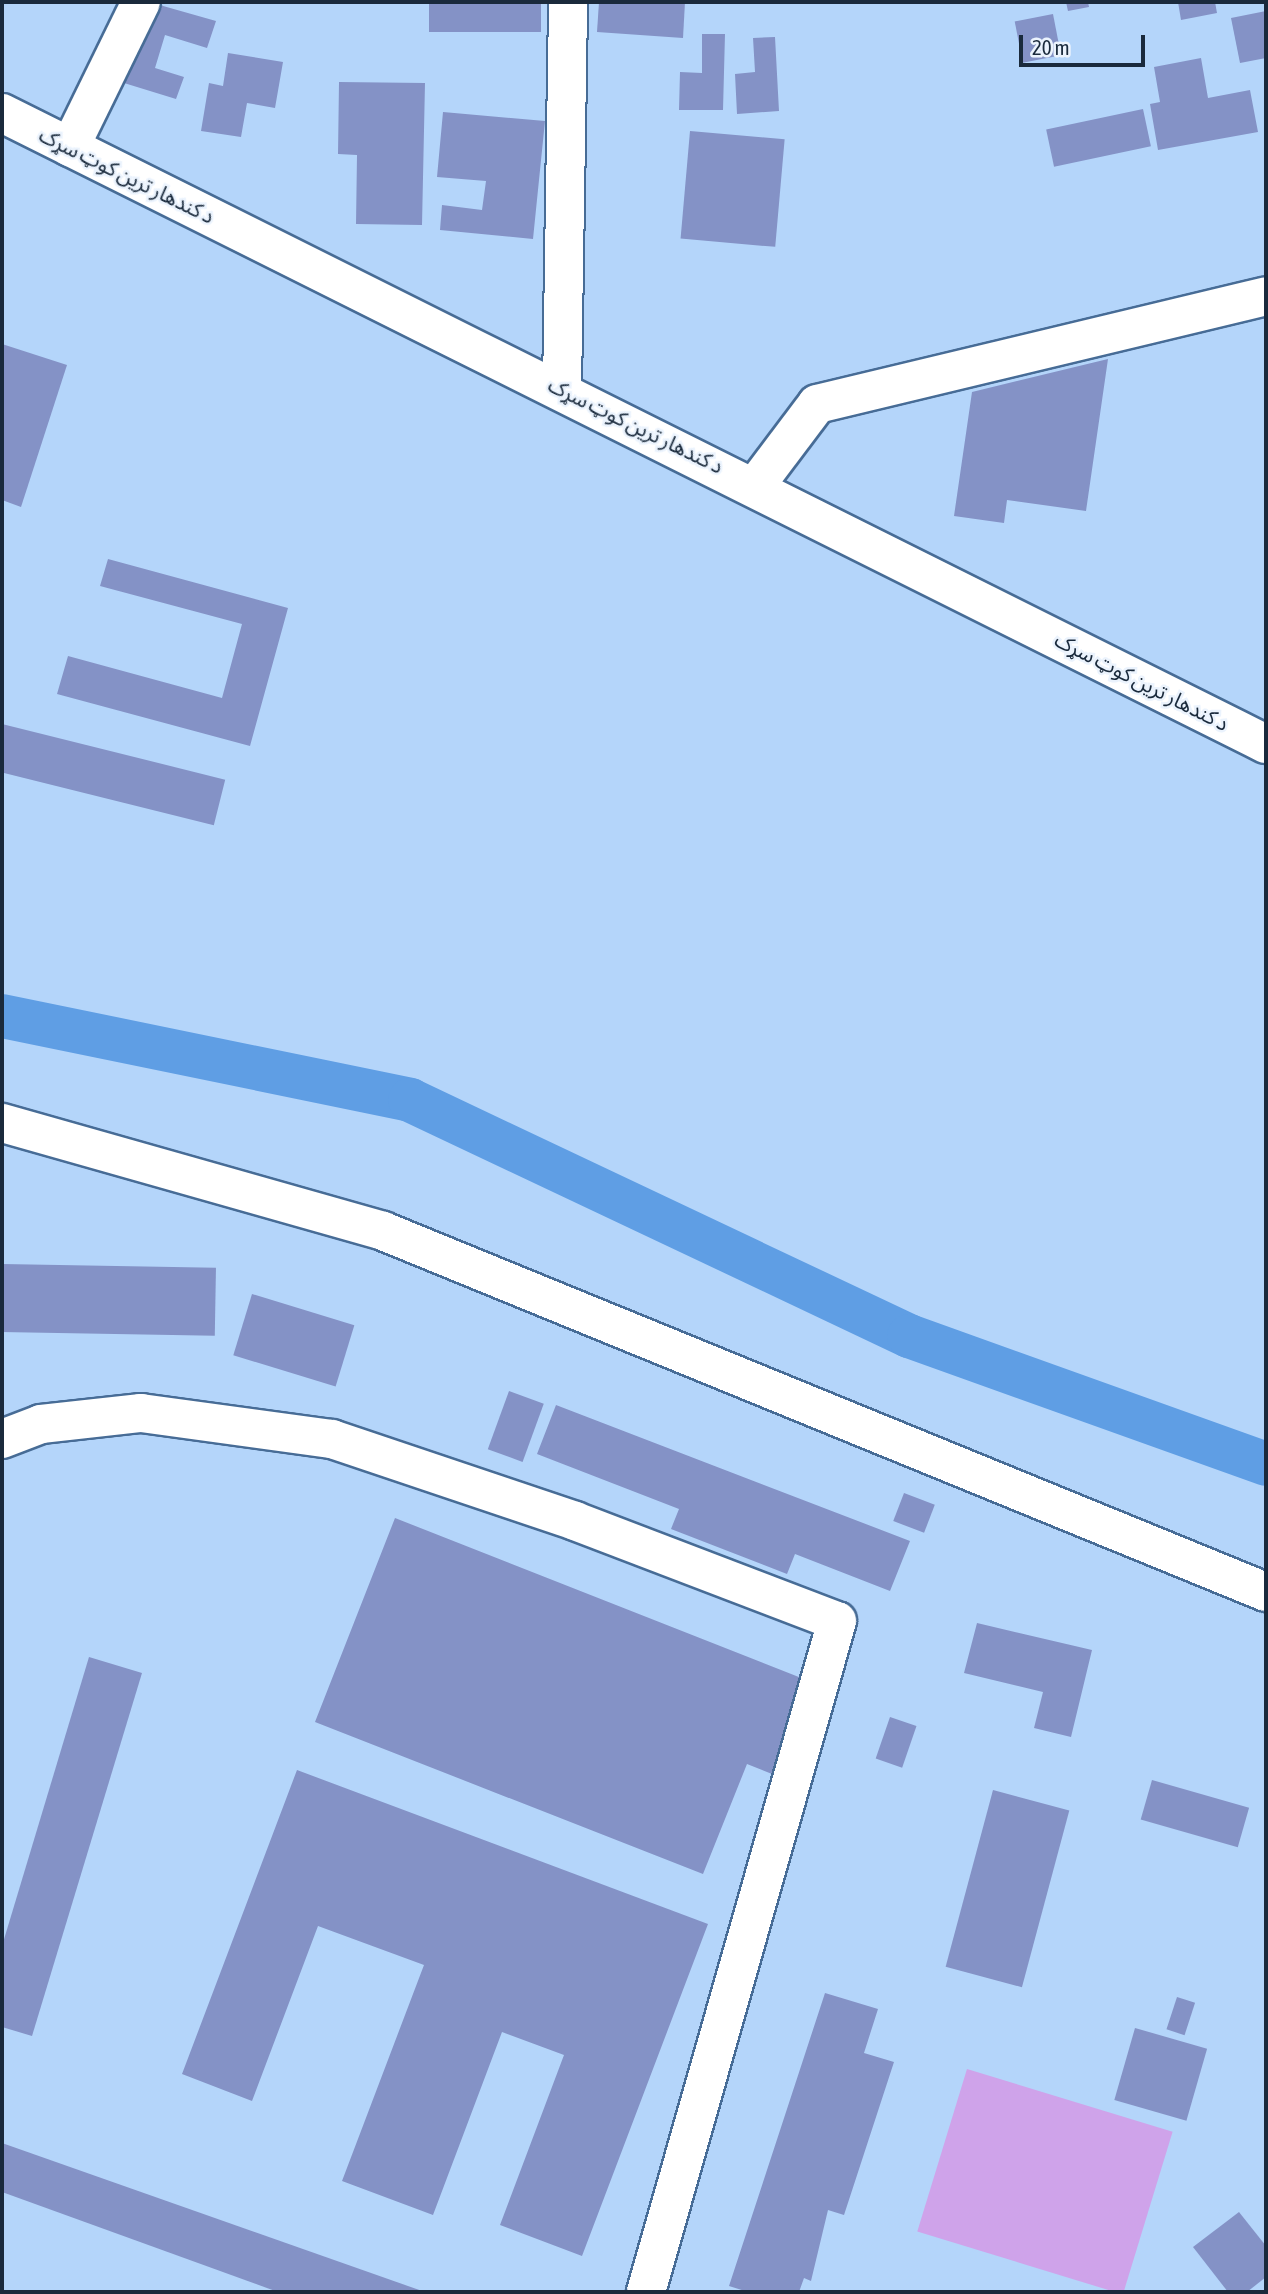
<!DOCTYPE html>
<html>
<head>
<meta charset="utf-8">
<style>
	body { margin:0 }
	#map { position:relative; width:1268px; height:2294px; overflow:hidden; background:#b4d5fa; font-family:"Asap Condensed","Noto Sans Arabic",sans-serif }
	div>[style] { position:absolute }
	.green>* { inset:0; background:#cfa3ea; transform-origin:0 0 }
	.canal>* { height:44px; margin:-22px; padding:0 22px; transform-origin:22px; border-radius:22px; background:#5f9ee4 }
	.building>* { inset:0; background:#8492c6; transform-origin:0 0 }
	.roads { filter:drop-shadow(2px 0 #476c96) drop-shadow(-2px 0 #476c96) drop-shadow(0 2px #476c96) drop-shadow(0 -2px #476c96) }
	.minor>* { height:38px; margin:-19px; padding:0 19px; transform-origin:19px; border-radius:19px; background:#fff }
	.major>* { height:38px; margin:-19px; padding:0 19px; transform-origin:19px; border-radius:19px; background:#fff }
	span { translate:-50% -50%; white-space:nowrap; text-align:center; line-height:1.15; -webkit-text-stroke:5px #ebf3fd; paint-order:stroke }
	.street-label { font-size:21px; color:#1a2a3c }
	.frame { position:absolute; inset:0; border:4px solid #1a2a3c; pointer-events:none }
	.scale { position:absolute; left:1019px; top:35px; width:126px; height:32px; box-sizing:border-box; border:4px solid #1a2a3c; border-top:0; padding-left:9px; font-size:21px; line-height:24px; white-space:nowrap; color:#1a2a3c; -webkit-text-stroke:5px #ebf3fd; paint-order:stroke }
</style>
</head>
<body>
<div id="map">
	<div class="green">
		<div style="left:967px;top:2069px;width:215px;height:170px;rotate:17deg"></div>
	</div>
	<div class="canal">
		<div style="left:2px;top:1016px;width:417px;rotate:11.6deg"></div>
		<div style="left:410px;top:1100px;width:552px;rotate:25.31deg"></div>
		<div style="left:909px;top:1336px;width:379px;rotate:19.7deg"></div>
	</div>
	<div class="building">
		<div style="clip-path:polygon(149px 2px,216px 21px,207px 48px,165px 35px,155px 68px,184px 77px,176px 99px,124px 83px)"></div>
		<div style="left:429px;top:2px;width:112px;height:30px"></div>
		<div style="clip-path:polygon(599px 2px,685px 2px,683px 38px,597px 32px)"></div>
		<div style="clip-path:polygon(1066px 2px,1088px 2px,1089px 7px,1068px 11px)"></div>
		<div style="clip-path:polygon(1178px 2px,1215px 2px,1217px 13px,1181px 20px)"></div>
		<div style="clip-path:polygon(1266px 11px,1266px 58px,1240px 63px,1231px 18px)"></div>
		<div style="left:1053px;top:14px;width:42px;height:39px;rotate:79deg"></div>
		<div style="clip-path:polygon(702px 34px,725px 34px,723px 110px,679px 110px,680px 72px,702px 73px)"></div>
		<div style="clip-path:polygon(775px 37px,779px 111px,737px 114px,735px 74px,755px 72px,753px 38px)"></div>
		<div style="clip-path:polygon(228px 53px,283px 62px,275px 108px,247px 103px,241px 137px,201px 131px,209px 83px,223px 86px)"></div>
		<div style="clip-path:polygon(1201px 58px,1208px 98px,1250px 90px,1258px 132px,1158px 150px,1150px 104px,1160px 102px,1154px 67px)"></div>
		<div style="clip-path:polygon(339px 82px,425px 83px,422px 225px,356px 224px,357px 155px,338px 154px)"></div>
		<div style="left:1143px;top:109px;width:38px;height:99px;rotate:78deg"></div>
		<div style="clip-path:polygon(443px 112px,545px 121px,533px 239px,440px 230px,442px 205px,482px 210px,486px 181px,437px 177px)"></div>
		<div style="left:690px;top:131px;width:95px;height:108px;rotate:5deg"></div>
		<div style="clip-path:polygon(2px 344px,67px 365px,21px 507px,2px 500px)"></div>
		<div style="clip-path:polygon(1108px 359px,1086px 511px,1007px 500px,1004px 523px,954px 516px,972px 392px)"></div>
		<div style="clip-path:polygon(108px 559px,288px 608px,250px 746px,57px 694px,68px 656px,222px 698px,242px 624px,100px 586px)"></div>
		<div style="left:2px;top:724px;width:230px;height:47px;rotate:14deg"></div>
		<div style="left:2px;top:1264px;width:214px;height:68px;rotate:1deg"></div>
		<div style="left:252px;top:1294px;width:107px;height:64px;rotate:17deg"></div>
		<div style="left:509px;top:1391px;width:37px;height:62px;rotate:20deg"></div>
		<div style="clip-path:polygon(556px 1405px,910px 1541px,890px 1591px,795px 1554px,787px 1574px,671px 1529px,679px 1509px,537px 1454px)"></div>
		<div style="left:904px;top:1493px;width:33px;height:30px;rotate:21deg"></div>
		<div style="clip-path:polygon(395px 1518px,814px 1683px,777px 1776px,747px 1764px,703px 1874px,315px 1722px)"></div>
		<div style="clip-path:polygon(977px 1623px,1092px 1650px,1071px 1737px,1034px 1728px,1043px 1692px,964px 1673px)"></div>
		<div style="clip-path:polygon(89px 1657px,142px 1673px,32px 2036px,2px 2027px,2px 1946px)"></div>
		<div style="left:890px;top:1717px;width:28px;height:44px;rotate:19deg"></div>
		<div style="clip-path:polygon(297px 1770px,708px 1924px,582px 2256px,500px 2225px,564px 2055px,502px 2032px,433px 2215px,342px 2181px,424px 1965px,318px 1926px,252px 2101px,182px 2074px)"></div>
		<div style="left:1152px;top:1780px;width:101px;height:41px;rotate:16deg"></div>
		<div style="left:993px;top:1790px;width:79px;height:183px;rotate:15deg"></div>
		<div style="clip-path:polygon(825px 1993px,878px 2009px,864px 2053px,894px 2062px,844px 2215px,828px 2210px,811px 2281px,804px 2278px,799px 2292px,748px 2292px,729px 2286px)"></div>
		<div style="left:1177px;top:1997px;width:19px;height:34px;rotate:18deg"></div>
		<div style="left:1135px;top:2028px;width:75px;height:75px;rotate:16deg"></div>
		<div style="clip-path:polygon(2px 2143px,425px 2292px,278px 2292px,2px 2192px)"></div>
		<div style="clip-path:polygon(1239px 2212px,1266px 2246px,1266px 2277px,1247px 2292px,1228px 2292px,1193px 2247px)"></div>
	</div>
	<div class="roads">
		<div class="minor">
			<div style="left:70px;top:147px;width:161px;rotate:-63.9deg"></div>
			<div style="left:562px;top:389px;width:387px;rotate:-89.1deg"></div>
			<div style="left:756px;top:485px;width:101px;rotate:-53deg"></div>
			<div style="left:817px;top:404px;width:462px;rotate:-13.5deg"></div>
			<div style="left:2px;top:1123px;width:396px;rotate:15.8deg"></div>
			<div style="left:383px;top:1231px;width:954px;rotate:22.24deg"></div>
			<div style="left:2px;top:1439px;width:42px;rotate:-21deg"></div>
			<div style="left:41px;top:1424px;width:101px;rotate:-6.3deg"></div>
			<div style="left:141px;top:1413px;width:193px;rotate:7.8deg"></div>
			<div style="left:332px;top:1439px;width:256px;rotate:18.6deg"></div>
			<div style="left:575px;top:1521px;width:280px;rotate:20.9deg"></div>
			<div style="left:837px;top:1621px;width:698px;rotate:105.89deg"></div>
		</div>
		<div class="major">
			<div style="left:2px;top:113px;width:1413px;rotate:26.53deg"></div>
		</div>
	</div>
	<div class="street-label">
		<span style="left:127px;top:175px;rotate:26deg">د کندهار ترين کوټ سړک</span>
		<span style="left:636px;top:425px;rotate:26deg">د کندهار ترين کوټ سړک</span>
		<span style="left:1142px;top:681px;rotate:27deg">د کندهار ترين کوټ سړک</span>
	</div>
	<div class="frame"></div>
	<div class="scale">20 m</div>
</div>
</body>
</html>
